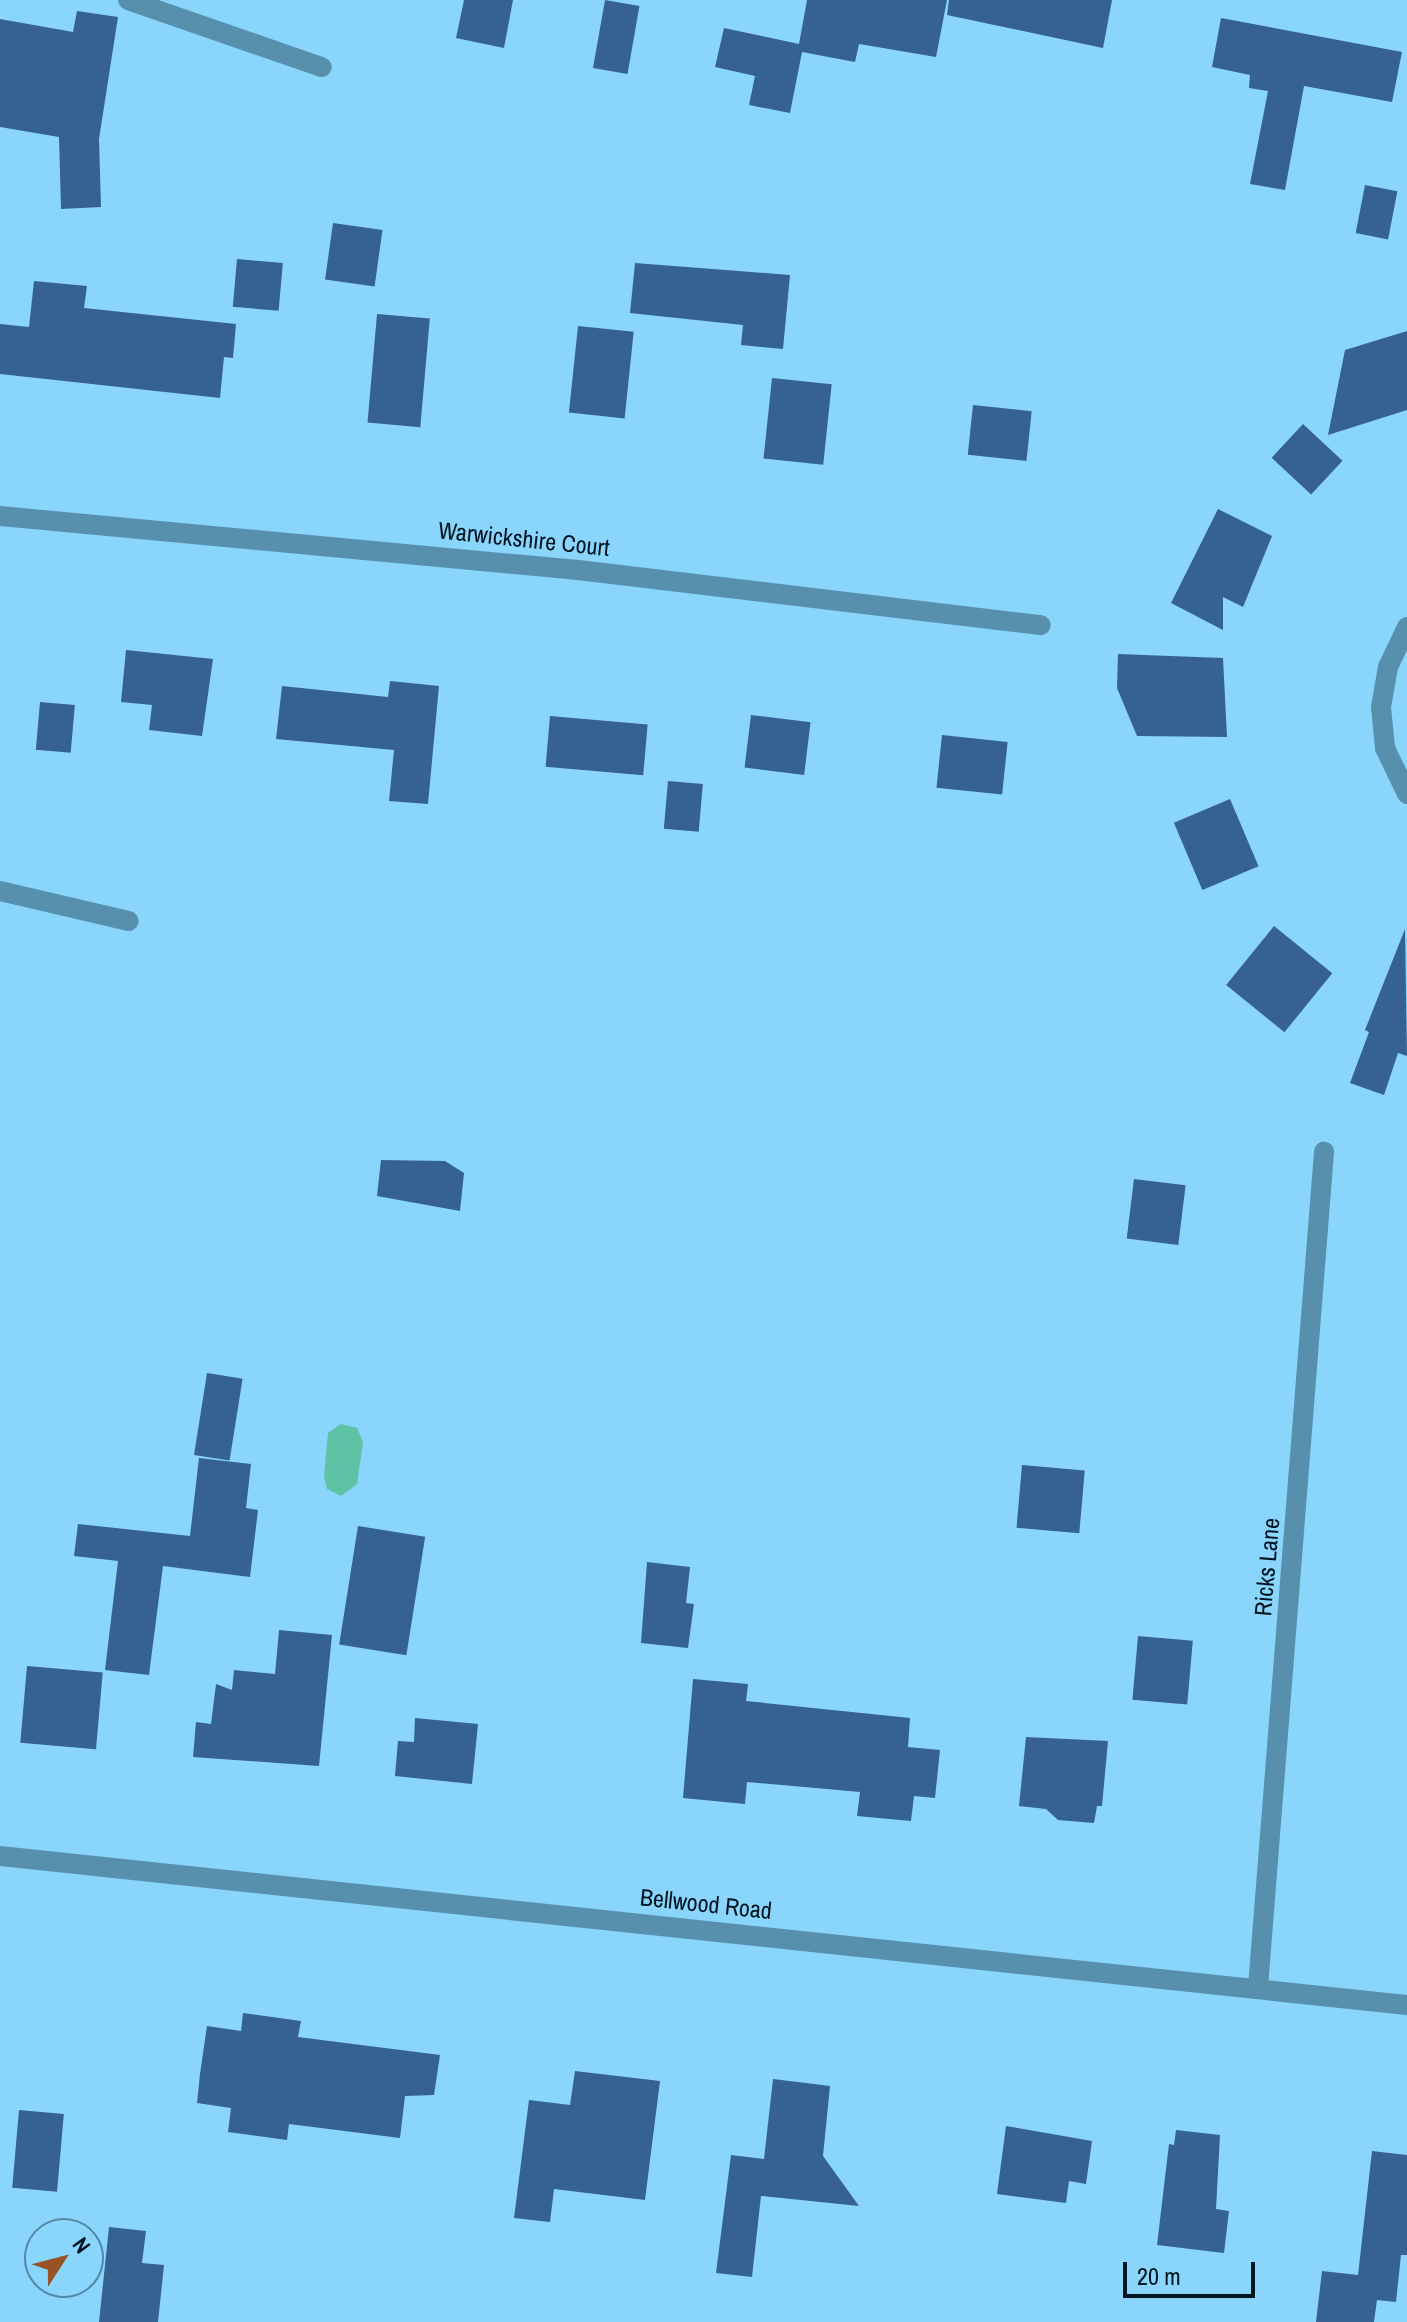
<!DOCTYPE html>
<html>
<head>
<meta charset="utf-8">
<style>
	body { margin:0 }
	#map { position:relative; width:1407px; height:2322px; overflow:hidden; background:#8ad5fb; font-family:"Archivo Narrow",sans-serif }
	div>[style] { position:absolute }
	.water>* { inset:0; background:#5ec3a5 }
	.building>* { inset:0; background:#366291; transform-origin:0 0 }
	.lane>* { height:20px; margin:-10px; padding:0 10px; transform-origin:10px; border-radius:10px; background:#5790ad }
	.street>* { height:20px; margin:-10px; padding:0 10px; transform-origin:10px; border-radius:10px; background:#5790ad }
	span { translate:-50% -50%; white-space:nowrap; text-align:center; line-height:1.15; -webkit-text-stroke:8px #8ad5fb; paint-order:stroke }
	.street-label { font-size:24px; color:#001520 }
	.north { position:absolute; left:24px; top:2218px; width:80px; height:80px; box-sizing:border-box; background:#8ad5fb; border:2px solid #5388a3; border-radius:50%; rotate:54deg; font-size:22px; font-weight:700; line-height:32px; text-align:center; color:#001520 }
	.north::after { content:''; display:block; margin:auto; width:28px; height:36px; background:#975325; clip-path:polygon(50% 0,100% 100%,50% 72%,0 100%) }
	.scale { position:absolute; left:1123px; top:2262px; width:132px; height:36px; box-sizing:border-box; border:4px solid #001520; border-top:0; padding-left:10px; font-size:24px; line-height:28px; white-space:nowrap; color:#001520; -webkit-text-stroke:6px #8ad5fb; paint-order:stroke }
</style>
</head>
<body>
<div id="map">
	<div class="water">
		<div style="clip-path:polygon(341px 1424px,357px 1428px,363px 1442px,357px 1484px,341px 1496px,327px 1489px,324px 1476px,328px 1433px)"></div>
	</div>
	<div class="building">
		<div style="clip-path:polygon(464px 0,513px 0,504px 48px,456px 38px)"></div>
		<div style="left:605px;top:0;width:35px;height:69px;rotate:10deg"></div>
		<div style="clip-path:polygon(807px 0,947px 0,936px 57px,859px 44px,855px 62px,802px 52px,790px 113px,749px 105px,755px 76px,715px 67px,724px 28px,799px 44px)"></div>
		<div style="clip-path:polygon(949px 0,1112px 0,1103px 48px,947px 15px)"></div>
		<div style="clip-path:polygon(77px 11px,118px 17px,99px 139px,101px 207px,61px 209px,59px 137px,0 127px,0 19px,73px 32px)"></div>
		<div style="clip-path:polygon(1221px 18px,1402px 52px,1392px 102px,1304px 86px,1285px 190px,1250px 184px,1268px 91px,1249px 88px,1250px 75px,1212px 67px)"></div>
		<div style="left:1365px;top:185px;width:33px;height:49px;rotate:11deg"></div>
		<div style="left:333px;top:223px;width:50px;height:57px;rotate:8deg"></div>
		<div style="left:237px;top:259px;width:46px;height:48px;rotate:5deg"></div>
		<div style="clip-path:polygon(635px 263px,790px 275px,783px 349px,741px 345px,743px 325px,630px 313px)"></div>
		<div style="clip-path:polygon(34px 281px,87px 286px,84px 308px,236px 324px,233px 358px,224px 357px,220px 398px,0 374px,0 324px,29px 327px)"></div>
		<div style="left:377px;top:314px;width:53px;height:109px;rotate:5deg"></div>
		<div style="left:578px;top:326px;width:56px;height:87px;rotate:6deg"></div>
		<div style="clip-path:polygon(1407px 331px,1407px 410px,1328px 435px,1345px 350px)"></div>
		<div style="left:772px;top:378px;width:60px;height:81px;rotate:6deg"></div>
		<div style="left:973px;top:405px;width:59px;height:50px;rotate:6deg"></div>
		<div style="left:1303px;top:424px;width:54px;height:46px;rotate:43deg"></div>
		<div style="clip-path:polygon(1218px 509px,1272px 536px,1243px 607px,1223px 597px,1223px 630px,1171px 603px)"></div>
		<div style="clip-path:polygon(126px 650px,213px 659px,202px 736px,149px 730px,152px 705px,121px 702px)"></div>
		<div style="clip-path:polygon(1118px 654px,1223px 658px,1227px 737px,1137px 736px,1117px 688px)"></div>
		<div style="clip-path:polygon(390px 681px,439px 686px,428px 804px,389px 801px,394px 750px,276px 739px,282px 686px,388px 697px)"></div>
		<div style="left:40px;top:702px;width:35px;height:48px;rotate:5deg"></div>
		<div style="left:751px;top:715px;width:60px;height:53px;rotate:7deg"></div>
		<div style="left:550px;top:716px;width:98px;height:51px;rotate:5deg"></div>
		<div style="left:942px;top:735px;width:66px;height:53px;rotate:6deg"></div>
		<div style="left:668px;top:781px;width:35px;height:48px;rotate:5deg"></div>
		<div style="left:1230px;top:799px;width:73px;height:61px;rotate:67deg"></div>
		<div style="left:1274px;top:926px;width:75px;height:76px;rotate:39deg"></div>
		<div style="clip-path:polygon(1405px 929px,1407px 1056px,1398px 1053px,1384px 1095px,1350px 1083px,1369px 1032px,1365px 1030px)"></div>
		<div style="clip-path:polygon(381px 1160px,445px 1161px,464px 1173px,460px 1211px,377px 1196px)"></div>
		<div style="left:1134px;top:1179px;width:52px;height:60px;rotate:7deg"></div>
		<div style="left:207px;top:1373px;width:36px;height:83px;rotate:9deg"></div>
		<div style="clip-path:polygon(199px 1458px,251px 1464px,246px 1508px,258px 1510px,250px 1577px,163px 1566px,149px 1675px,105px 1670px,118px 1561px,74px 1556px,78px 1524px,190px 1536px)"></div>
		<div style="left:1022px;top:1465px;width:63px;height:63px;rotate:5deg"></div>
		<div style="left:358px;top:1526px;width:68px;height:120px;rotate:9deg"></div>
		<div style="clip-path:polygon(647px 1562px,690px 1567px,686px 1603px,694px 1604px,688px 1648px,641px 1643px)"></div>
		<div style="clip-path:polygon(279px 1630px,332px 1635px,319px 1766px,193px 1757px,196px 1722px,211px 1724px,216px 1684px,232px 1690px,234px 1670px,275px 1674px)"></div>
		<div style="left:1138px;top:1636px;width:55px;height:64px;rotate:5deg"></div>
		<div style="left:27px;top:1666px;width:76px;height:77px;rotate:5deg"></div>
		<div style="clip-path:polygon(693px 1679px,748px 1684px,746px 1701px,910px 1718px,908px 1747px,940px 1750px,935px 1798px,914px 1796px,911px 1821px,857px 1816px,860px 1792px,747px 1782px,745px 1804px,683px 1798px)"></div>
		<div style="clip-path:polygon(415px 1718px,478px 1724px,472px 1784px,395px 1776px,398px 1741px,414px 1742px)"></div>
		<div style="clip-path:polygon(1026px 1737px,1108px 1741px,1102px 1806px,1097px 1806px,1094px 1823px,1058px 1820px,1046px 1809px,1019px 1806px)"></div>
		<div style="clip-path:polygon(243px 2013px,301px 2021px,298px 2037px,440px 2055px,434px 2095px,405px 2096px,400px 2138px,289px 2124px,287px 2140px,228px 2132px,231px 2108px,197px 2103px,200px 2074px,207px 2026px,241px 2031px)"></div>
		<div style="clip-path:polygon(575px 2071px,660px 2081px,645px 2200px,554px 2189px,550px 2222px,514px 2218px,529px 2100px,570px 2105px)"></div>
		<div style="clip-path:polygon(773px 2079px,830px 2086px,823px 2156px,859px 2206px,761px 2196px,752px 2277px,716px 2273px,731px 2155px,764px 2159px)"></div>
		<div style="left:19px;top:2110px;width:45px;height:78px;rotate:5deg"></div>
		<div style="clip-path:polygon(1006px 2126px,1092px 2141px,1086px 2184px,1069px 2181px,1066px 2203px,997px 2194px)"></div>
		<div style="clip-path:polygon(1176px 2130px,1220px 2135px,1216px 2209px,1229px 2211px,1224px 2253px,1157px 2245px,1169px 2144px,1174px 2145px)"></div>
		<div style="clip-path:polygon(1372px 2151px,1407px 2155px,1407px 2255px,1401px 2255px,1396px 2302px,1377px 2300px,1374px 2322px,1316px 2322px,1322px 2271px,1358px 2275px)"></div>
		<div style="clip-path:polygon(109px 2227px,146px 2231px,142px 2263px,164px 2265px,158px 2322px,99px 2322px)"></div>
	</div>
	<div class="lane">
		<div style="left:128px;top:0;width:205px;rotate:19.1deg"></div>
		<div style="left:0;top:891px;width:132px;rotate:13.1deg"></div>
	</div>
	<div class="street">
		<div style="left:0;top:516px;width:581px;rotate:5.34deg"></div>
		<div style="left:578px;top:570px;width:466px;rotate:6.8deg"></div>
		<div style="left:1407px;top:627px;width:44px;rotate:115.4deg"></div>
		<div style="left:1388px;top:667px;width:41px;rotate:99.9deg"></div>
		<div style="left:1381px;top:707px;width:41px;rotate:84.4deg"></div>
		<div style="left:1385px;top:748px;width:51px;rotate:64.4deg"></div>
		<div style="left:0;top:1856px;width:1415px;rotate:6.05deg"></div>
		<div style="left:1258px;top:1987px;width:838px;rotate:-85.48deg"></div>
	</div>
	<div class="street-label">
		<span style="left:524px;top:539px;rotate:6deg">Warwickshire Court</span>
		<span style="left:1267px;top:1567px;rotate:-85deg">Ricks Lane</span>
		<span style="left:706px;top:1904px;rotate:6deg">Bellwood Road</span>
	</div>
	<div class="north">N</div>
	<div class="scale">20 m</div>
</div>
</body>
</html>
